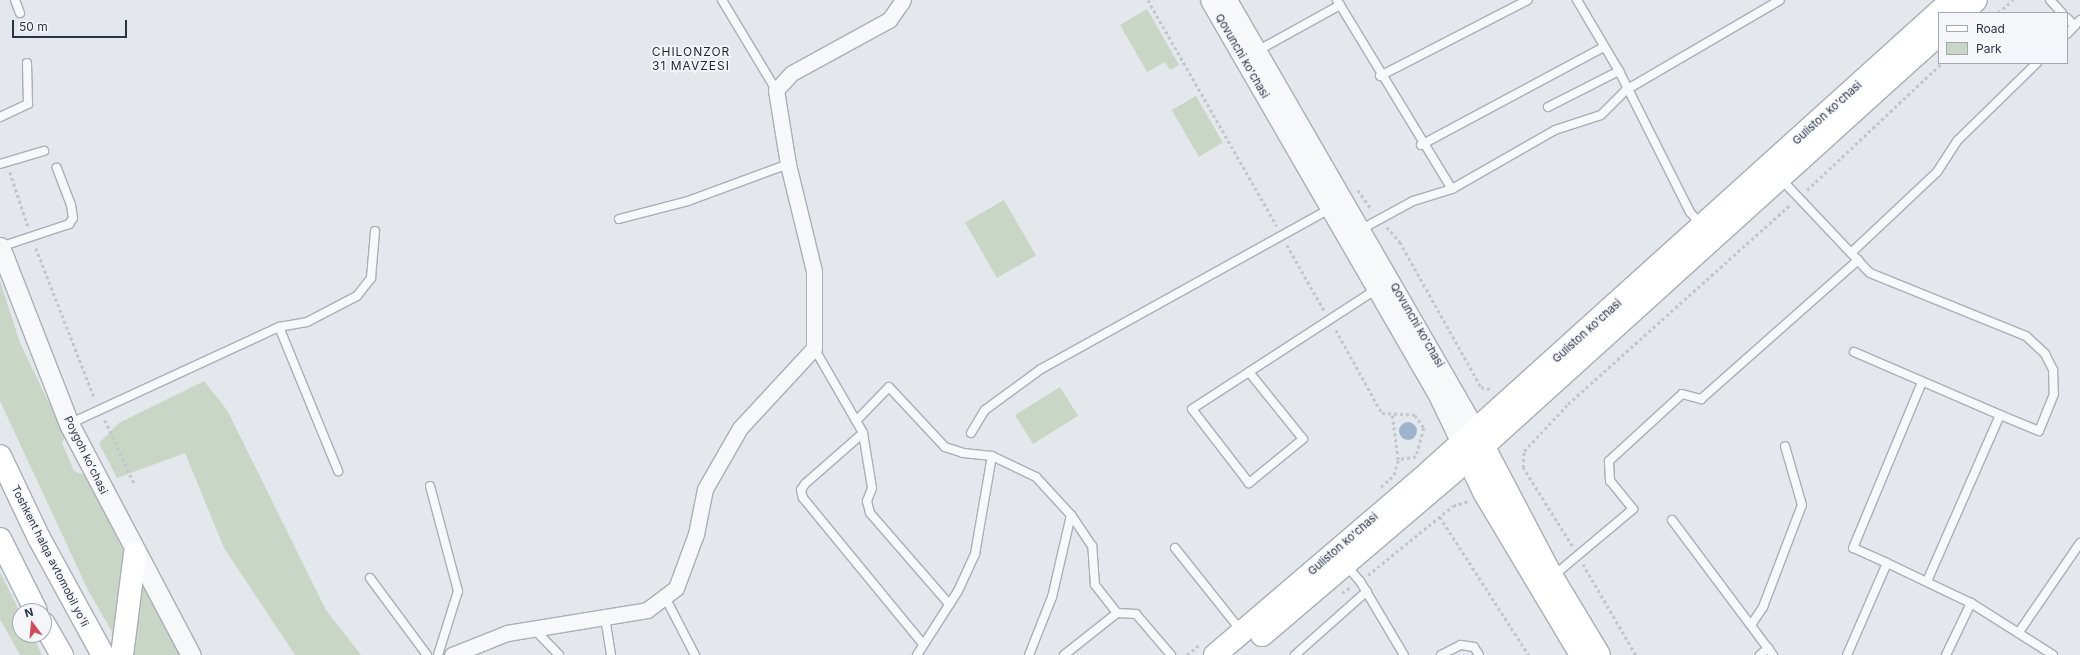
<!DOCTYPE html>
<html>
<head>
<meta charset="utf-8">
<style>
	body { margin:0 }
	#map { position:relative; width:2080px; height:655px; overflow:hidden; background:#e4e7ec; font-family:Inter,sans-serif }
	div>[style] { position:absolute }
	.green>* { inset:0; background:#c9d6c5; transform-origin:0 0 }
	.water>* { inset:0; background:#9fb4cc }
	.round { border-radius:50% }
	.path>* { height:2.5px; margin-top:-1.25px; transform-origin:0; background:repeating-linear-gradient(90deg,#c2c5cb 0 3px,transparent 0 6px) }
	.roads { filter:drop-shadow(1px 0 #a9aeb7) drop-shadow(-1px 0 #a9aeb7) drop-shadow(0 1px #a9aeb7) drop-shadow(0 -1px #a9aeb7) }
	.service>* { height:8px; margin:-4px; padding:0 4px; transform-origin:4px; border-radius:4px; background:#f7f8fa }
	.minor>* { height:15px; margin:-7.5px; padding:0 7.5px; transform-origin:7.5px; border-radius:7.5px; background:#f7f8fa }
	.tertiary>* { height:19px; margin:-9.5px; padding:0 9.5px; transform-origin:9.5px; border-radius:9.5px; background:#f7f8fa }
	.secondary>* { height:22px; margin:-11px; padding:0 11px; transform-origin:11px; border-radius:11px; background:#fff }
	.trunk>* { height:22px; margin:-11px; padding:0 11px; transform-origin:11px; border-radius:11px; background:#fff }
	span { translate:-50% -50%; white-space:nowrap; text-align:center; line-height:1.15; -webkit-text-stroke:3.5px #f4f6f9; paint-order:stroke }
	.street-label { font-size:11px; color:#2b3445 }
	.neighbourhood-label { font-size:12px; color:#1d2536; letter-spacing:1px }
	.legend { position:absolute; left:1938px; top:12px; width:130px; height:52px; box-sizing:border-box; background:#f4f6f9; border:1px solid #a4a8b1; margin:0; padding:5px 7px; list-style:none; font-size:12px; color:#2b3445 }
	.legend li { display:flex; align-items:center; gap:8px; height:20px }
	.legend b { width:20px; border:1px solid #a4a8b1 }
	.north { position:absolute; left:12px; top:603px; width:40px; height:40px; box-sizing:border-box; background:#f4f6f9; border:1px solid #a4a8b1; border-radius:50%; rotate:344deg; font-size:11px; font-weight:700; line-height:16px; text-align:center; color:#2b3445 }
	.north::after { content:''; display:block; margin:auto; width:14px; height:18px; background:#d1495b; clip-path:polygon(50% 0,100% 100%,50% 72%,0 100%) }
	.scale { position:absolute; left:12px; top:20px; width:115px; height:18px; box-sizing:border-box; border:2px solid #2b3445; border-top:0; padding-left:5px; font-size:12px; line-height:14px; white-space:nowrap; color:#2b3445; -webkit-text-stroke:3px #f4f6f9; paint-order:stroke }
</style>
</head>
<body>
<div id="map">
	<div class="green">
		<div style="clip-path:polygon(1147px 9px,1179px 65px,1170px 70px,1165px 62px,1147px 72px,1120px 25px)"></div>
		<div style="left:1196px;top:96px;width:54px;height:28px;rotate:60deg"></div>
		<div style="left:1004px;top:200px;width:64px;height:45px;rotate:60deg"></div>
		<div style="clip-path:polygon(0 281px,20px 343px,65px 436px,62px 443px,74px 471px,85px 475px,127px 558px,115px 637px,88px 590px,0 401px)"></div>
		<div style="clip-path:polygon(204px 381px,227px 410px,326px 610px,361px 655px,295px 655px,224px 548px,185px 453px,117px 478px,99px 443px,119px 423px)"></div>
		<div style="left:1060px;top:387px;width:34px;height:53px;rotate:58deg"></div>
		<div style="clip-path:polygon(0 572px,20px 612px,20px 635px,32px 635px,42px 655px,20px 655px,0 619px)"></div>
		<div style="clip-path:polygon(138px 576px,180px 655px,128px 655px)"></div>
	</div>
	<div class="water">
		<div class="round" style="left:1399px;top:422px;width:18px;height:18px"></div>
	</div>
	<div class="path">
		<div style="left:1148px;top:0;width:260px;rotate:60.3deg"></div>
		<div style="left:1998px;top:13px;width:20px;rotate:-41deg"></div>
		<div style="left:10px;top:172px;width:57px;rotate:71.6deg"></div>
		<div style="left:1358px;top:190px;width:24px;rotate:55deg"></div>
		<div style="left:1807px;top:190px;width:185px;rotate:-43.3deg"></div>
		<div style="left:1387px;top:227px;width:20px;rotate:49deg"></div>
		<div style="left:1400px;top:242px;width:166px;rotate:60.8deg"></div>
		<div style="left:1481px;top:387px;width:12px;rotate:14deg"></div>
		<div style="left:1287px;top:245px;width:75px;rotate:60.4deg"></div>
		<div style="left:36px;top:248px;width:162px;rotate:68.7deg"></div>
		<div style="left:1336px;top:330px;width:95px;rotate:61deg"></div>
		<div style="left:1382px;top:413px;width:33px;rotate:3deg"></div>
		<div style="left:1415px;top:415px;width:16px;rotate:55deg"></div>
		<div style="left:1424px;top:428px;width:30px;rotate:105deg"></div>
		<div style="left:1416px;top:457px;width:18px;rotate:171deg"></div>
		<div style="left:105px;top:420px;width:72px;rotate:65.2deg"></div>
		<div style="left:1381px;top:487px;width:18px;rotate:-43deg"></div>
		<div style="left:1394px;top:475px;width:16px;rotate:-75deg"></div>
		<div style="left:1398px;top:460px;width:46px;rotate:-97.4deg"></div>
		<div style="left:1440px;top:517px;width:164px;rotate:57.2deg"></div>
		<div style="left:1572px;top:546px;width:92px;rotate:-122.1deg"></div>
		<div style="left:1523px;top:468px;width:17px;rotate:-87deg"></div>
		<div style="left:1524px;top:451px;width:64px;rotate:-46.9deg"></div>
		<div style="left:1568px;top:404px;width:300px;rotate:-41.9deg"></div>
		<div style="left:1583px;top:564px;width:105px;rotate:59.8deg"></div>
		<div style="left:1368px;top:575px;width:109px;rotate:-39.1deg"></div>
		<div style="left:1453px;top:506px;width:16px;rotate:-18deg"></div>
		<div style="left:1342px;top:593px;width:11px;rotate:-34deg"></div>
		<div style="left:1187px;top:655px;width:16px;rotate:-40deg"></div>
	</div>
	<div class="roads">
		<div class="service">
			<div style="left:15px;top:0;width:14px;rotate:69deg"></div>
			<div style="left:722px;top:0;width:105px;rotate:59deg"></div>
			<div style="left:1577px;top:0;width:82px;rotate:59.4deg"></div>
			<div style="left:1619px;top:71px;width:158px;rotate:63.3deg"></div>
			<div style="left:1690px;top:212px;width:18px;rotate:49deg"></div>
			<div style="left:2050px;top:0;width:18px;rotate:47deg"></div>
			<div style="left:1340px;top:5px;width:215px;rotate:58.7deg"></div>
			<div style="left:1452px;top:189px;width:41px;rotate:162.9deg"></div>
			<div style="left:1413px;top:201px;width:60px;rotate:151.3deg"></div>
			<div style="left:2067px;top:18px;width:11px;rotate:45deg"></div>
			<div style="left:2067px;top:34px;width:19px;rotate:-47deg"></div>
			<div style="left:1257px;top:51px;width:95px;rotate:-29deg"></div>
			<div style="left:1340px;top:5px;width:6px;rotate:-121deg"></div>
			<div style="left:1380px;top:76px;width:166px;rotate:-27.2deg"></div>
			<div style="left:1548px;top:107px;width:80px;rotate:-26.9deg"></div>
			<div style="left:0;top:117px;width:31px;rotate:-25deg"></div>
			<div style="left:28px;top:104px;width:41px;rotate:-91.4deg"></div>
			<div style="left:1421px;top:145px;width:208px;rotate:-28.2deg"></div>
			<div style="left:0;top:164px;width:46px;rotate:-16.5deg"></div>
			<div style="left:1781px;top:179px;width:129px;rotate:46.6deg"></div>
			<div style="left:1870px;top:273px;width:168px;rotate:22deg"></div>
			<div style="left:2026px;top:336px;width:26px;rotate:43deg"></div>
			<div style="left:2045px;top:354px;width:18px;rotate:63deg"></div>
			<div style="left:2053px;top:370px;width:24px;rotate:88deg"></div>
			<div style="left:2054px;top:394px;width:40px;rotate:112deg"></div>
			<div style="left:2039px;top:431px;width:42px;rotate:-157.7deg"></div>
			<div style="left:2000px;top:415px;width:181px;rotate:113.7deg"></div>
			<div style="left:1452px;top:189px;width:119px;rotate:-29.8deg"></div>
			<div style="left:1555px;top:130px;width:48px;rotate:-18.1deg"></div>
			<div style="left:1601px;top:115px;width:35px;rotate:-45deg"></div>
			<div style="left:1626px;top:90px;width:178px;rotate:-30.3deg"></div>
			<div style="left:619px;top:219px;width:71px;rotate:-14.6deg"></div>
			<div style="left:688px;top:201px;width:107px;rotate:-20.3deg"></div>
			<div style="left:0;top:247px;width:73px;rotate:-18.4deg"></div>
			<div style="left:69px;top:224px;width:7px;rotate:-56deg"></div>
			<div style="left:73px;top:218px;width:13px;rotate:-99deg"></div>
			<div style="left:71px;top:205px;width:40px;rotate:-111deg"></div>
			<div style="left:1851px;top:253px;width:118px;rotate:-43.3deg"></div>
			<div style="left:1937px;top:172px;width:38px;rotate:-57deg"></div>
			<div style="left:1958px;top:140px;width:110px;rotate:-44.3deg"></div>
			<div style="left:279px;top:327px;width:156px;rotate:67.7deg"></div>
			<div style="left:814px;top:348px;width:98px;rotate:60deg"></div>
			<div style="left:863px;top:433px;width:77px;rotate:138.7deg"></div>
			<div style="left:805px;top:484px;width:7px;rotate:124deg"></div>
			<div style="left:801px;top:490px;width:8px;rotate:76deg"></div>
			<div style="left:803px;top:498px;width:189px;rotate:50.6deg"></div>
			<div style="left:1854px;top:352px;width:159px;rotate:23.3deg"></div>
			<div style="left:1249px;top:372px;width:86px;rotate:51.1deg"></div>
			<div style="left:1303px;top:439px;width:70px;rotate:140.8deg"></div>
			<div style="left:1249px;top:483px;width:93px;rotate:-127.6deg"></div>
			<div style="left:1192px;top:409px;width:221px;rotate:-33deg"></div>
			<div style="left:856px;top:421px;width:47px;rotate:-45.9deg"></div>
			<div style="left:889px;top:387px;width:82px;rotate:47deg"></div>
			<div style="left:945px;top:447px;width:19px;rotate:18deg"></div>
			<div style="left:963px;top:453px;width:29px;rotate:6deg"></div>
			<div style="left:992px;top:456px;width:49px;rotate:25.5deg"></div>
			<div style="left:1036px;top:477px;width:52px;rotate:47.4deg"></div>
			<div style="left:1071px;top:515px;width:84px;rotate:103deg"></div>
			<div style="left:1052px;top:597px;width:62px;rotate:111.6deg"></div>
			<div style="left:69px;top:424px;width:231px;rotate:-24.8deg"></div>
			<div style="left:279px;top:327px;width:28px;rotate:-10deg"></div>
			<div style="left:307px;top:322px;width:56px;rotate:-27.5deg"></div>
			<div style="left:357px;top:296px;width:23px;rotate:-52deg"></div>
			<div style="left:371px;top:278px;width:47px;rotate:-85.1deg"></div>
			<div style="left:863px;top:433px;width:56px;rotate:80.7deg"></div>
			<div style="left:872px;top:488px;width:14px;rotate:111deg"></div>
			<div style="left:867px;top:501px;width:12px;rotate:76deg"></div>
			<div style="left:870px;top:513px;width:121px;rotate:49deg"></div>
			<div style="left:971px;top:433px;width:27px;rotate:-59deg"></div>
			<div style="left:985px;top:410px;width:69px;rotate:-36.2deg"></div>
			<div style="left:1041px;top:369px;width:330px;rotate:-29deg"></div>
			<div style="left:430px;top:486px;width:109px;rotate:75.1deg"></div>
			<div style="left:458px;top:591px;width:67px;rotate:107.4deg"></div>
			<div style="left:1672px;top:520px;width:169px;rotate:53.2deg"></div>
			<div style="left:1175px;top:548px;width:107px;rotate:51.4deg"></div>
			<div style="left:1887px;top:563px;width:37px;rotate:-156deg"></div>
			<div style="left:1853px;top:548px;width:180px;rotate:-67.4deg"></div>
			<div style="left:1345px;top:564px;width:23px;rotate:49deg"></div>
			<div style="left:1360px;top:581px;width:86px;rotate:59.3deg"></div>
			<div style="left:1552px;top:577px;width:106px;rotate:-40deg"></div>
			<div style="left:1633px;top:509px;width:36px;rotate:-129deg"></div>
			<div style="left:1610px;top:481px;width:20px;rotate:-93deg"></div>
			<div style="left:1609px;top:461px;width:99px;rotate:-42.5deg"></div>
			<div style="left:1682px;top:394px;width:20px;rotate:15deg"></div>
			<div style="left:1701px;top:399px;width:210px;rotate:-41.5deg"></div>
			<div style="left:370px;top:578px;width:96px;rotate:53.5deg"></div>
			<div style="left:665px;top:597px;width:65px;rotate:62.7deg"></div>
			<div style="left:1117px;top:613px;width:19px;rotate:3deg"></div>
			<div style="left:1136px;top:614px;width:54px;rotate:49.5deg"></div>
			<div style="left:605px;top:617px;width:38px;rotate:81deg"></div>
			<div style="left:1751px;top:625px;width:22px;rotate:-56deg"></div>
			<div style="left:1763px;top:607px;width:109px;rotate:-69.1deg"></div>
			<div style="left:1802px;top:505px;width:61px;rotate:-106.1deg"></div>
			<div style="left:534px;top:629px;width:36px;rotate:46deg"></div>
			<div style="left:2019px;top:632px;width:108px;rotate:-55.6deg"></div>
			<div style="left:917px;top:655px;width:76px;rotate:-57.4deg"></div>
			<div style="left:958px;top:591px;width:41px;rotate:-65.3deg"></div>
			<div style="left:975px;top:554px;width:99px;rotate:-80.2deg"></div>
			<div style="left:1064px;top:655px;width:68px;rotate:-38.4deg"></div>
			<div style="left:1117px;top:613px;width:36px;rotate:-128deg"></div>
			<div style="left:1095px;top:585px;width:39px;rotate:-94deg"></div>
			<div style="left:1092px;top:546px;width:37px;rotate:-124deg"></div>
			<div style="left:1295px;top:655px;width:96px;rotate:-41.6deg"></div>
			<div style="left:1441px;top:655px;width:22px;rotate:-27deg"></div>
			<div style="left:1461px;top:645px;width:13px;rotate:9deg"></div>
			<div style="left:1474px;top:647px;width:9px;rotate:58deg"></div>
			<div style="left:1760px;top:655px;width:11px;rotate:-41deg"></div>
			<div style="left:1847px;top:655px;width:100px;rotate:-66.5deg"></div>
			<div style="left:1887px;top:563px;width:93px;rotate:25.5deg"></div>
			<div style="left:1946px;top:655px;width:58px;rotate:-64.3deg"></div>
			<div style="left:1971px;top:603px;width:97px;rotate:32.4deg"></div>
		</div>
		<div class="minor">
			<div style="left:452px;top:655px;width:59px;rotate:-21.8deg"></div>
			<div style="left:507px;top:633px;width:142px;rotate:-9.3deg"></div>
			<div style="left:647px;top:610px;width:36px;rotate:-37deg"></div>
			<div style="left:676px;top:588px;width:58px;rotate:-69.7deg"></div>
			<div style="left:696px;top:534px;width:46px;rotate:-78.7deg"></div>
			<div style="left:705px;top:489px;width:70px;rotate:-60.2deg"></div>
			<div style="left:740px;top:428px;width:109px;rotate:-47.2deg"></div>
			<div style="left:814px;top:348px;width:77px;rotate:-90deg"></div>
			<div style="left:814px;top:271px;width:110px;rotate:-103.7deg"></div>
			<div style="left:788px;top:164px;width:75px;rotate:-99.2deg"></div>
			<div style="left:776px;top:90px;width:23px;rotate:-47deg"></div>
			<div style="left:792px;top:73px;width:111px;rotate:-28.7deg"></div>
			<div style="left:889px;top:20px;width:24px;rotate:-55deg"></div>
		</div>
		<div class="tertiary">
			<div style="left:1210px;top:0;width:458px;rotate:60deg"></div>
			<div style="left:1439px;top:397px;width:51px;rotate:64.4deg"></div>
			<div style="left:1227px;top:0;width:496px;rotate:60deg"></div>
			<div style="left:0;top:247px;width:190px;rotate:68.7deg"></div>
			<div style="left:69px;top:424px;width:261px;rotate:62.2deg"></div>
		</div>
		<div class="secondary">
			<div style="left:1963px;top:13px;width:18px;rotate:-45deg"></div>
			<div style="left:1477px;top:434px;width:161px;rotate:62.3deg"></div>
			<div style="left:1552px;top:577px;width:91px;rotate:58.9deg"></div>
			<div style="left:1462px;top:446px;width:51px;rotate:64.4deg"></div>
			<div style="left:1484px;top:492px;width:190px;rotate:59.2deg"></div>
			<div style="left:1262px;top:635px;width:272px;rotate:-40.4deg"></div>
			<div style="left:1469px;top:459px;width:634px;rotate:-42.12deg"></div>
			<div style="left:1215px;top:655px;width:282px;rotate:-40.5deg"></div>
			<div style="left:1429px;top:472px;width:704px;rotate:-42.07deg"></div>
		</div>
		<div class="trunk">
			<div style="left:0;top:456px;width:91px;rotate:64.6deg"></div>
			<div style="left:39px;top:538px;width:133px;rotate:61.3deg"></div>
			<div style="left:0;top:539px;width:80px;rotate:63.4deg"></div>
			<div style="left:44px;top:624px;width:36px;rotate:60deg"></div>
			<div style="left:122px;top:655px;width:102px;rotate:-82.7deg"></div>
		</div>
	</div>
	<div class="street-label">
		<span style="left:1242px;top:56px;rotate:60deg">Qovunchi ko'chasi</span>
		<span style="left:1827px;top:113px;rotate:-42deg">Guliston ko'chasi</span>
		<span style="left:1417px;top:325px;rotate:60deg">Qovunchi ko'chasi</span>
		<span style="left:1587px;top:331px;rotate:-42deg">Guliston ko'chasi</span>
		<span style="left:86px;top:455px;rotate:64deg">Poygoh koʻchasi</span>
		<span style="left:1343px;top:544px;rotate:-41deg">Guliston ko'chasi</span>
		<span style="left:50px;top:556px;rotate:63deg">Toshkent halqa avtomobil yo'li</span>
	</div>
	<div class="neighbourhood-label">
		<span style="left:691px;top:59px">CHILONZOR<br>31 MAVZESI</span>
	</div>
	<ul class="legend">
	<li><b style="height:5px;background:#fff"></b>Road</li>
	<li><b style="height:11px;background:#c9d6c5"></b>Park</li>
	</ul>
	<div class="north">N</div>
	<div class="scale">50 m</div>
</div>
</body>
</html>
